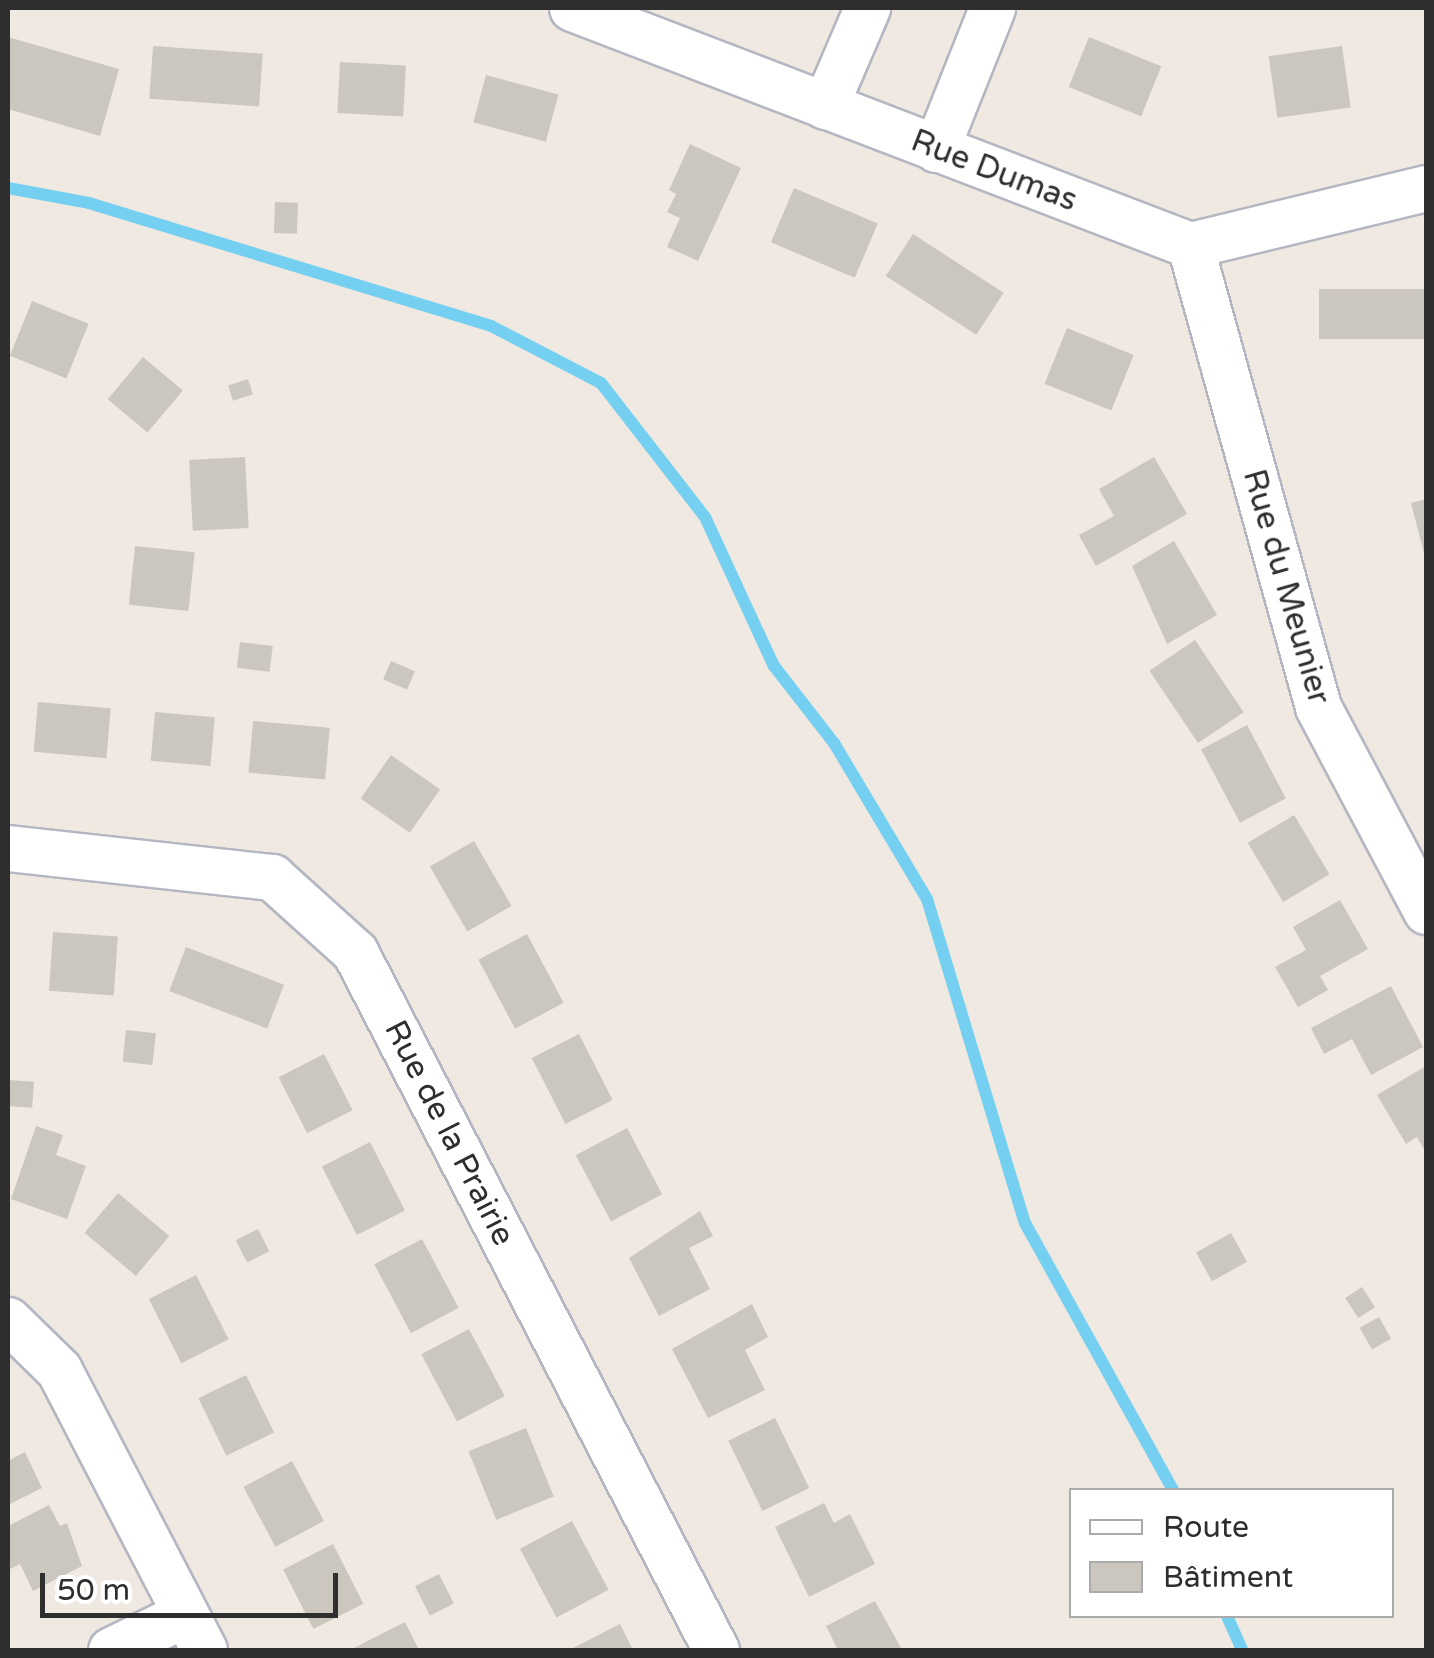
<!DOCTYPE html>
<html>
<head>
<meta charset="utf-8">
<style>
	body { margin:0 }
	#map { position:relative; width:1434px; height:1658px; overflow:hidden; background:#efe9e1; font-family:"Varela Round",sans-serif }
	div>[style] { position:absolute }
	.stream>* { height:12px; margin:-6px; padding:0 6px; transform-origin:6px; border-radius:6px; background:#75cff0 }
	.building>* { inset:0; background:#cbc7bf; transform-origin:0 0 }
	.roads { filter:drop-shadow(2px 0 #b4b7c1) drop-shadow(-2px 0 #b4b7c1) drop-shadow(0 2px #b4b7c1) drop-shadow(0 -2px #b4b7c1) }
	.minor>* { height:45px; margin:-22.5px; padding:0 22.5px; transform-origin:22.5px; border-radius:22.5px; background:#fff }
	span { translate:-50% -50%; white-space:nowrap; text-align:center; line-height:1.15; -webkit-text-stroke:8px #fff; paint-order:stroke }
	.street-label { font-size:32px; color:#2e2e2e }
	.frame { position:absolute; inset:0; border:10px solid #2e2e2e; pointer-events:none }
	.legend { position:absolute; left:1069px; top:1488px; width:325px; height:130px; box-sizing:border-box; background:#fff; border:2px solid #ababab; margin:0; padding:12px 18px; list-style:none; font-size:30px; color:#2e2e2e }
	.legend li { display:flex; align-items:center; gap:20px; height:50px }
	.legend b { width:50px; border:2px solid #ababab }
	.scale { position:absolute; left:40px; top:1573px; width:298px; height:45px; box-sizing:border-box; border:5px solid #2e2e2e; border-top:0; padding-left:12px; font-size:30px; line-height:35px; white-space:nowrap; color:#2e2e2e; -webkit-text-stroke:8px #fff; paint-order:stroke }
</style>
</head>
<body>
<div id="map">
	<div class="stream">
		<div style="left:8px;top:188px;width:82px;rotate:10.5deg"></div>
		<div style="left:89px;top:203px;width:420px;rotate:17deg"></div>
		<div style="left:491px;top:326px;width:124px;rotate:27.4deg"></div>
		<div style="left:601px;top:383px;width:170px;rotate:52.2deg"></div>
		<div style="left:705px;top:517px;width:164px;rotate:65.2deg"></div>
		<div style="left:774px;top:666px;width:98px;rotate:52.1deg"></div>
		<div style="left:834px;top:743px;width:182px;rotate:59.2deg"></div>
		<div style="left:927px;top:899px;width:338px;rotate:73.2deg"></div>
		<div style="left:1025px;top:1223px;width:305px;rotate:61deg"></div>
		<div style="left:1227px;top:1616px;width:37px;rotate:66deg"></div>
	</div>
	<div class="building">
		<div style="clip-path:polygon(8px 37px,119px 69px,100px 136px,8px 109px)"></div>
		<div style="left:1089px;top:37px;width:78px;height:54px;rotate:22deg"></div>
		<div style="left:153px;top:46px;width:110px;height:53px;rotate:4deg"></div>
		<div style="left:1342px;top:46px;width:62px;height:74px;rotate:82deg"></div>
		<div style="left:340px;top:62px;width:66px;height:51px;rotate:3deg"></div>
		<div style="left:486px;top:75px;width:75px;height:49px;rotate:15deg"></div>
		<div style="clip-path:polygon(690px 144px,741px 168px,698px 261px,667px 247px,680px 218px,667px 212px,676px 194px,669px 190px)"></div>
		<div style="left:794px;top:188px;width:91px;height:59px;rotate:23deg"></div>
		<div style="left:275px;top:202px;width:23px;height:31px;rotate:2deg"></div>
		<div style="left:913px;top:234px;width:108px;height:50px;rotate:33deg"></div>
		<div style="left:1426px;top:289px;width:50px;height:107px;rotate:90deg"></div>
		<div style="left:32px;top:301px;width:61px;height:59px;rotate:22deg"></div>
		<div style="left:1067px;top:328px;width:72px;height:60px;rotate:22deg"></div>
		<div style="left:143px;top:357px;width:52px;height:55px;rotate:40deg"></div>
		<div style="left:248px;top:379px;width:16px;height:21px;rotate:72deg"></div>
		<div style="left:245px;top:457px;width:71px;height:56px;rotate:87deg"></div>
		<div style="clip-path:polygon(1154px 457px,1187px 514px,1096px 566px,1079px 535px,1114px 516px,1099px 489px)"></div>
		<div style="clip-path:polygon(1426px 499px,1426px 557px,1425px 557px,1411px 503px)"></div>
		<div style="clip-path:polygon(1174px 541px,1217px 615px,1167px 644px,1132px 566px)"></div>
		<div style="left:135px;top:546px;width:60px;height:59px;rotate:6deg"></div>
		<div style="left:1195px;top:640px;width:87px;height:55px;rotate:56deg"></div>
		<div style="left:240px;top:642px;width:33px;height:26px;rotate:7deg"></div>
		<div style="left:391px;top:661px;width:26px;height:20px;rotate:23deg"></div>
		<div style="left:38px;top:702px;width:73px;height:50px;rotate:5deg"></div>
		<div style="left:155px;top:712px;width:60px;height:49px;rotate:5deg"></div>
		<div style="left:253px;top:721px;width:77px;height:52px;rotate:5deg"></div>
		<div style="left:1247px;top:725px;width:83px;height:52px;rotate:62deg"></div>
		<div style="left:391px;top:755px;width:60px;height:53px;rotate:35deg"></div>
		<div style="left:1294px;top:815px;width:69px;height:54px;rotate:59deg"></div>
		<div style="left:474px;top:841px;width:75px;height:51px;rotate:60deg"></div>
		<div style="clip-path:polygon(1340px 900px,1368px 949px,1320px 976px,1328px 990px,1298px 1007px,1275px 967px,1306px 950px,1293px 927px)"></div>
		<div style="left:53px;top:932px;width:65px;height:59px;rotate:4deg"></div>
		<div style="left:527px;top:934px;width:78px;height:55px;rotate:62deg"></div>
		<div style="left:186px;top:947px;width:105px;height:47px;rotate:21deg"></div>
		<div style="clip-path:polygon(1391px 986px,1423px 1047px,1371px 1075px,1352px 1039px,1324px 1054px,1311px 1028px)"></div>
		<div style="left:126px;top:1030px;width:30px;height:32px;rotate:6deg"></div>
		<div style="left:579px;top:1034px;width:74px;height:53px;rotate:63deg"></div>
		<div style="left:324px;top:1054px;width:63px;height:51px;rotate:63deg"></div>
		<div style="clip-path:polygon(1426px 1066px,1426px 1153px,1417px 1137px,1406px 1144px,1377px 1095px)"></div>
		<div style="left:8px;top:1080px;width:26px;height:26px;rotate:4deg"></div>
		<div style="clip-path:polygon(36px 1126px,63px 1135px,56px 1155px,86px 1166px,67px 1219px,11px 1199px)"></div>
		<div style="left:627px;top:1128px;width:75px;height:58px;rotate:62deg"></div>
		<div style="left:370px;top:1142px;width:77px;height:54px;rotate:63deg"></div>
		<div style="left:118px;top:1193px;width:67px;height:52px;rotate:40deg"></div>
		<div style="clip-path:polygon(700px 1211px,713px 1236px,689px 1248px,710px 1289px,659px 1316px,629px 1258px)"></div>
		<div style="left:258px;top:1229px;width:25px;height:25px;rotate:63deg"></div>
		<div style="left:1231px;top:1233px;width:33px;height:40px;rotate:61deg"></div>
		<div style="left:422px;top:1239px;width:78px;height:54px;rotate:62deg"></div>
		<div style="left:196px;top:1275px;width:72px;height:53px;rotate:63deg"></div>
		<div style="left:1362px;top:1287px;width:24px;height:20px;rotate:57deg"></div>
		<div style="clip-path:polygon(752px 1304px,768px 1337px,745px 1350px,765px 1390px,708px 1418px,672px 1349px)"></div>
		<div style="left:1379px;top:1317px;width:25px;height:22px;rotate:61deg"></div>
		<div style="left:469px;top:1329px;width:76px;height:54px;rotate:62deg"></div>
		<div style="left:246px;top:1375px;width:64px;height:53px;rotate:64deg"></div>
		<div style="left:775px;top:1418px;width:78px;height:52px;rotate:64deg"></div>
		<div style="left:526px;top:1428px;width:74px;height:62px;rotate:68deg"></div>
		<div style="clip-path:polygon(25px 1452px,42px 1488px,8px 1505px,8px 1461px)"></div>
		<div style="left:292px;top:1461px;width:68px;height:55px;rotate:62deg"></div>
		<div style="clip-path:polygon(824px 1503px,834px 1523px,850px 1514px,875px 1564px,809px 1597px,775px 1527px)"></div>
		<div style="clip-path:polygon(49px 1505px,60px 1526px,67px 1523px,82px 1566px,33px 1591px,20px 1564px,8px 1570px,8px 1526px)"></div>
		<div style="left:572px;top:1521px;width:78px;height:59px;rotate:62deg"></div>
		<div style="left:333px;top:1544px;width:67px;height:56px;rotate:63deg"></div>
		<div style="left:439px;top:1574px;width:33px;height:27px;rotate:63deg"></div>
		<div style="clip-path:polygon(875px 1601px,902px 1650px,838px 1650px,826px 1626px)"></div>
		<div style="clip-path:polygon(405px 1622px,419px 1650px,350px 1650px)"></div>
		<div style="clip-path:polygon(620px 1624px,633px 1650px,574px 1650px,573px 1648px)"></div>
	</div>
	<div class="roads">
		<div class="minor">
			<div style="left:572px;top:8px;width:662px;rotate:20.98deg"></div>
			<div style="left:1190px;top:245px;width:243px;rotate:-13.6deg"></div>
			<div style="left:825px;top:106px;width:107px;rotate:-66.8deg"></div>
			<div style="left:936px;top:149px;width:152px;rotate:-68.3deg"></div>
			<div style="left:1190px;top:245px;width:479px;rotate:74.5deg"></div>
			<div style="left:1318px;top:707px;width:231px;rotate:62.1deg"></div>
			<div style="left:8px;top:848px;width:266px;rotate:6.3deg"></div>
			<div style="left:272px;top:877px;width:112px;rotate:42.1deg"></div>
			<div style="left:355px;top:952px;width:786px;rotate:62.65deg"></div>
			<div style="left:8px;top:1320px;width:71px;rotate:44.4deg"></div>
			<div style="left:59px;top:1370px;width:315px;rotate:62.6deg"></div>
			<div style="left:111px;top:1650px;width:82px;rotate:-25.9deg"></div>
		</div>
	</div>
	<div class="street-label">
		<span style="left:994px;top:171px;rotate:21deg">Rue Dumas</span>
		<span style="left:1286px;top:587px;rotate:74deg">Rue du Meunier</span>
		<span style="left:449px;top:1133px;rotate:63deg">Rue de la Prairie</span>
	</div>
	<div class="frame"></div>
	<ul class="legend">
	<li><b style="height:12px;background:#fff"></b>Route</li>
	<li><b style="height:28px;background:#cbc7bf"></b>Bâtiment</li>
	</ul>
	<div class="scale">50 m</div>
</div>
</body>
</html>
